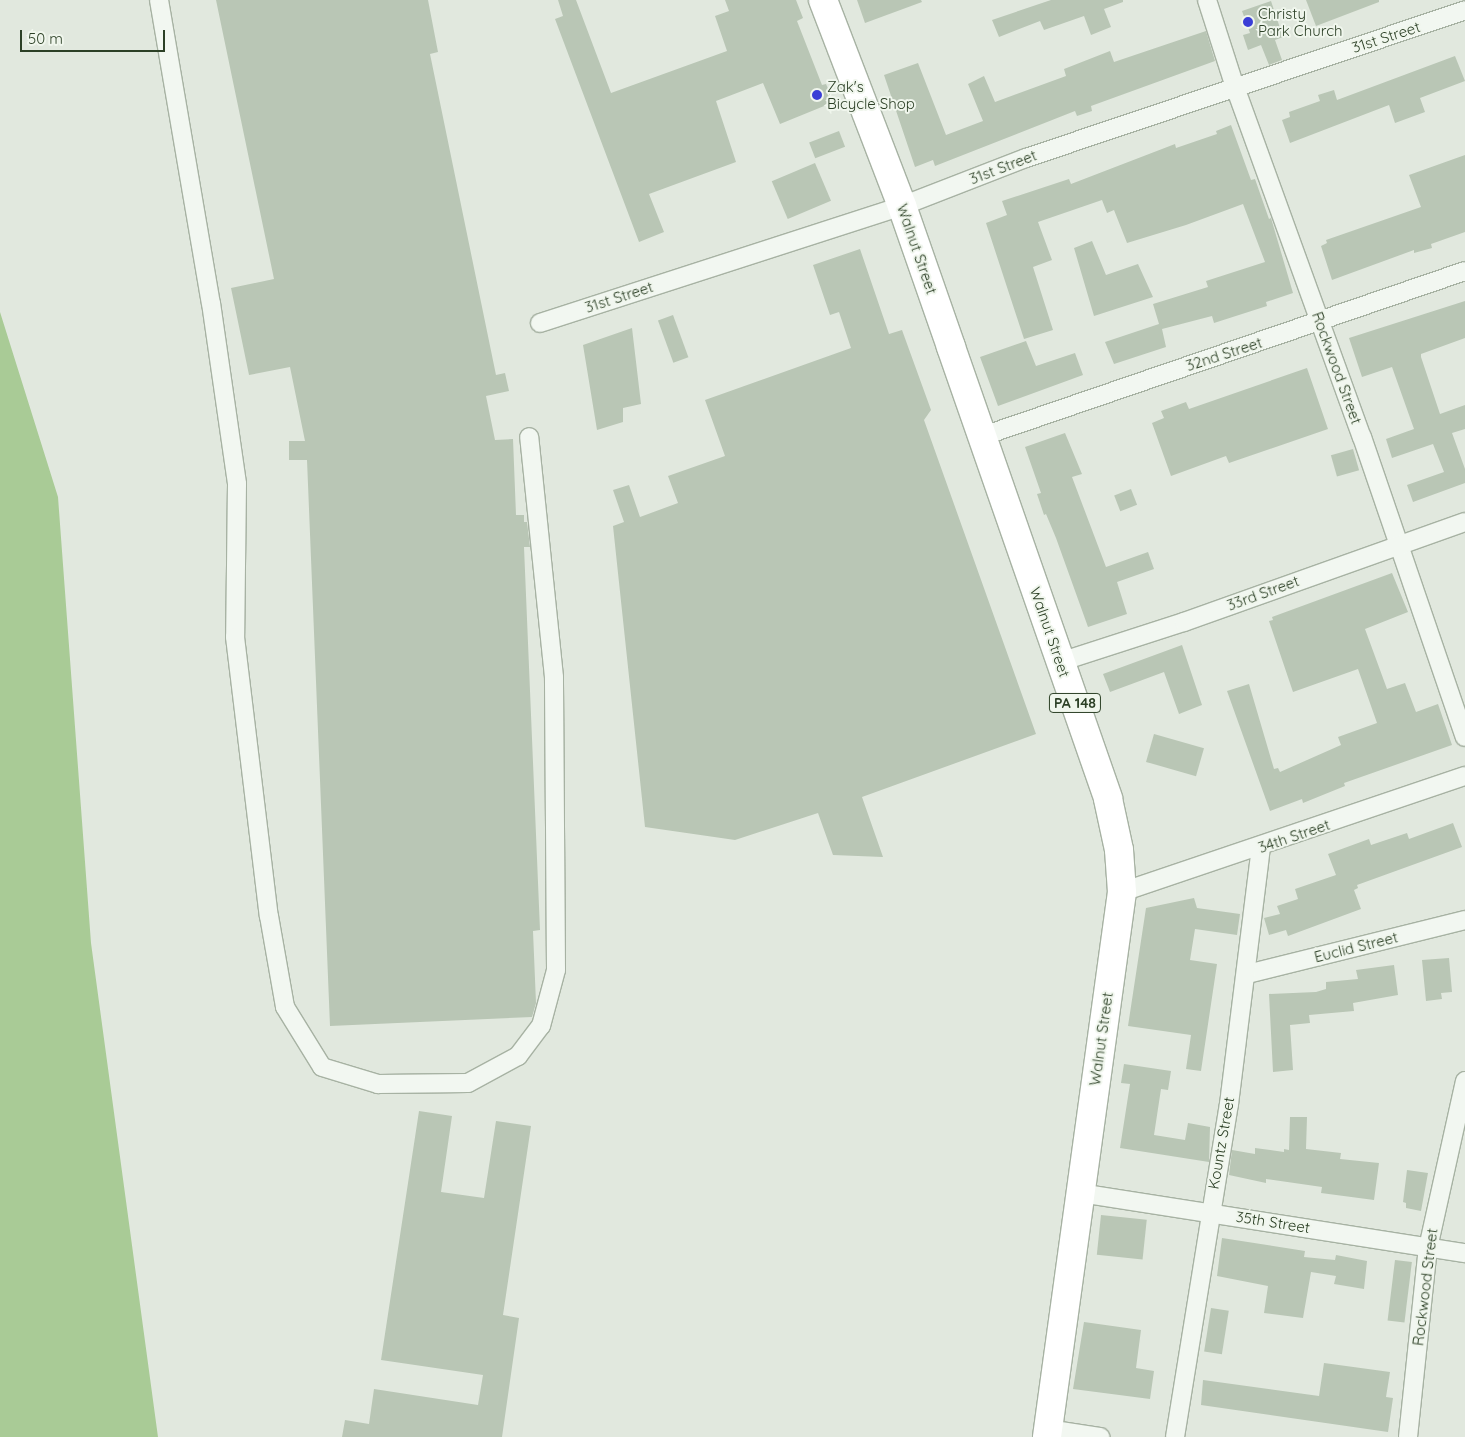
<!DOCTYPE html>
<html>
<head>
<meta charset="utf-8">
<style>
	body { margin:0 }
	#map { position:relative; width:1465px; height:1437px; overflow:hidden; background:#e1e8de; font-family:Quicksand,sans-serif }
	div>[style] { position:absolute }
	.water>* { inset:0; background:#a9cb96 }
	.building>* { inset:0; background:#b9c6b5; transform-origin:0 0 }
	.roads { filter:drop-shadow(1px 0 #a7b2a3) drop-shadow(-1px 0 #a7b2a3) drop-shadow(0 1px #a7b2a3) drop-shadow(0 -1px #a7b2a3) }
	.minor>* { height:18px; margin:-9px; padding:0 9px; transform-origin:9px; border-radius:9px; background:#f2f7f1 }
	.primary>* { height:28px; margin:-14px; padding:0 14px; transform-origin:14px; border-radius:14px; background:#fff }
	.dots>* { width:14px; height:14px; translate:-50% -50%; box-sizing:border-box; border:2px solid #f0f6ed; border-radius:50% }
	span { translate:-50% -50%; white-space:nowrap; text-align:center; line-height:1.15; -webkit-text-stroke:4px #f0f6ed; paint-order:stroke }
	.shield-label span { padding:1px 4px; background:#f0f6ed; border:1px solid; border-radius:4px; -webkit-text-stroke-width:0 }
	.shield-label { font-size:14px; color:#2c4026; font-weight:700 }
	.poi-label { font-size:15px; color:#2c4026 }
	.left { translate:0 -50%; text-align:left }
	.street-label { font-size:15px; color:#2c4026 }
	.scale { position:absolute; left:20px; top:30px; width:145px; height:22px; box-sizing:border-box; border:2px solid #2c4026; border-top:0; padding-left:6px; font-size:15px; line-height:18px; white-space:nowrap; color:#2c4026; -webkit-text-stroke:4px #f0f6ed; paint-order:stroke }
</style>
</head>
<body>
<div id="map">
	<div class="water">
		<div style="clip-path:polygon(0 312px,58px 497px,91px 943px,158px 1437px,0 1437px)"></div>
	</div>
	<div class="building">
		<div style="clip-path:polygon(216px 0,428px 0,438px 52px,430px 54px,496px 375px,505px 373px,509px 391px,486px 396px,495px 440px,513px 439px,516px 515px,524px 515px,524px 522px,527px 522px,530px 547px,524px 547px,540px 930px,533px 931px,536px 1003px,532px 1017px,330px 1026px,307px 460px,289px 460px,289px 441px,305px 441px,290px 367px,249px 375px,231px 288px,274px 279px)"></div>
		<div style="clip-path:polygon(558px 0,576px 0,611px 93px,727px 51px,715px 16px,729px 11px,725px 0,796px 0,803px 18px,797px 21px,822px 85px,826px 84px,834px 102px,780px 124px,763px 83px,716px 101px,736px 162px,649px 194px,664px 232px,639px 242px,555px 19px,563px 16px)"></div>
		<div style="clip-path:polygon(857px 0,921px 0,922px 2px,865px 23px)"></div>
		<div style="clip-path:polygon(1051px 0,1123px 0,1123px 2px,1104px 9px,1111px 27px,1091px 35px,1084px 16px,1044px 30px,1040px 21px,999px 37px,992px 20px)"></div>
		<div style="clip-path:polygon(1306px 0,1379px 0,1379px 2px,1316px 26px)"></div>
		<div style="clip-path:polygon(1271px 1px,1283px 37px,1275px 40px,1282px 60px,1269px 65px,1261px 45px,1248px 50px,1243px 35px,1250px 33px,1242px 11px)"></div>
		<div style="clip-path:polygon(1206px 31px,1215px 61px,1091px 106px,1092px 111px,1077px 116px,1075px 111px,935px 166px,933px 160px,915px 167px,884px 75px,918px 63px,946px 135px,983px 121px,968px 84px,984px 76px,995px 102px,1066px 76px,1064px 69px,1110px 51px,1114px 62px)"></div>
		<div style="clip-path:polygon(1455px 56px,1465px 81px,1420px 98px,1425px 112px,1395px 123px,1389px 105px,1290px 143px,1282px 120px,1290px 117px,1289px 112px,1320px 101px,1318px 95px,1334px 90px,1337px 100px)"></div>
		<div style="clip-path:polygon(1231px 125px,1251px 180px,1255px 179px,1269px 219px,1271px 218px,1293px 293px,1266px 302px,1267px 306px,1214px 323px,1212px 316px,1162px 329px,1166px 347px,1114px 364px,1105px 342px,1159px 324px,1153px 304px,1208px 287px,1206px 281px,1265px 262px,1243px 204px,1186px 225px,1127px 243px,1114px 210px,1107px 213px,1102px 200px,1038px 222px,1052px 260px,1033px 267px,1053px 330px,1024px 339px,986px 223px,1007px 215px,1002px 201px,1069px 179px,1071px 184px,1175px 144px,1176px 148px,1217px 134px,1216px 131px)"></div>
		<div style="left:839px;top:131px;width:17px;height:32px;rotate:69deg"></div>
		<div style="clip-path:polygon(1465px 155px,1465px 232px,1431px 244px,1432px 248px,1414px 253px,1414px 250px,1332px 280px,1321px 246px,1327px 243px,1326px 240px,1421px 207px,1409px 175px)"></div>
		<div style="left:815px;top:163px;width:41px;height:47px;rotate:67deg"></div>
		<div style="clip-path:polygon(1092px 241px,1106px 275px,1138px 264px,1153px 297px,1094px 316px,1074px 248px)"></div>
		<div style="clip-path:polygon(860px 249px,889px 334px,902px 330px,931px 410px,924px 420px,1036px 734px,862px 797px,883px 857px,833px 855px,818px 813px,735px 840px,645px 827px,613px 526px,624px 522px,613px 490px,629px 485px,640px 517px,678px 503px,668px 476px,725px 456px,705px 400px,851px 348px,839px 312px,830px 315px,813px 265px)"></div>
		<div style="clip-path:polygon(1465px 301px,1465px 338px,1421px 354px,1421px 357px,1440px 414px,1465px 405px,1465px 429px,1452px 433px,1465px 469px,1465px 483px,1413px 502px,1407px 485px,1444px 472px,1433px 444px,1392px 458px,1386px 439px,1414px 429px,1392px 367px,1362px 377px,1349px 338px)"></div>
		<div style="left:673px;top:315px;width:45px;height:16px;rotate:70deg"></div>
		<div style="clip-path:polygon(632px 328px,641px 404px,623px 408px,623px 422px,597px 430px,583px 345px)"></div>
		<div style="clip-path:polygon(1026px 341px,1036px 366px,1075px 353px,1083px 375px,998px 406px,980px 357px)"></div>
		<div style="clip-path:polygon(1307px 368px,1328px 429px,1229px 463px,1226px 456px,1171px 476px,1152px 423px,1164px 418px,1161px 411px,1186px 402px,1189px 409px)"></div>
		<div style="clip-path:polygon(1065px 433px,1082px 474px,1072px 477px,1106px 567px,1148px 552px,1154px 569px,1117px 582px,1127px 614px,1088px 627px,1056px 538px,1046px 514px,1044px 515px,1037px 494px,1041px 493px,1025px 447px)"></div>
		<div style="left:1353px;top:449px;width:22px;height:23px;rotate:74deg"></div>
		<div style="left:1131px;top:489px;width:17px;height:18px;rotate:69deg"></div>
		<div style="clip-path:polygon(1392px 573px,1408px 612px,1365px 629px,1387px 689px,1405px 683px,1416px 712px,1438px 704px,1452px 745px,1344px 783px,1345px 786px,1303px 803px,1302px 799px,1270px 811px,1227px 691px,1249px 684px,1274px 769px,1278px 768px,1280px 772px,1341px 745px,1338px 737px,1377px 723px,1358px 669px,1293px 692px,1269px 621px,1273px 620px,1272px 617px)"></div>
		<div style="clip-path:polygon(1182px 645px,1202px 705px,1179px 714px,1164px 672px,1110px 692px,1103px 674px)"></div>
		<div style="left:1154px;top:734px;width:52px;height:29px;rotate:16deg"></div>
		<div style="clip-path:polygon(1453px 823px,1462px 847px,1357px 885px,1358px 888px,1354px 890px,1361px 909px,1288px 936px,1286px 930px,1269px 935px,1264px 918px,1280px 914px,1277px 906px,1298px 899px,1295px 889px,1336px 875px,1328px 854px,1369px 839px,1371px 845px,1407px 833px,1409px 839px)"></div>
		<div style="clip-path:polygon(1194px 898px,1197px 908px,1240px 914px,1237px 935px,1195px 929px,1190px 960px,1217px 964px,1201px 1071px,1186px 1069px,1191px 1035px,1128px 1026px,1146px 908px)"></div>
		<div style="clip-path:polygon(1449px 958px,1452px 992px,1441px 993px,1442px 999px,1426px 1001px,1422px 960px)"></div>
		<div style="clip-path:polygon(1394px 965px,1398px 995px,1353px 1003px,1354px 1011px,1309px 1015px,1310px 1023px,1290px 1025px,1293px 1070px,1273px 1072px,1269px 994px,1316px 992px,1326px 989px,1326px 982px,1358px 979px,1356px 970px)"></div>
		<div style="clip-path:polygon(1124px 1064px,1171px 1071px,1168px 1090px,1161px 1089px,1154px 1135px,1185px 1140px,1188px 1123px,1210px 1127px,1209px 1162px,1120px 1148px,1130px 1084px,1121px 1083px)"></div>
		<div style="clip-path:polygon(419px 1111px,452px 1116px,441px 1192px,484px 1198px,496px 1121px,531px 1126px,503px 1315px,519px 1318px,502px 1437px,342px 1437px,345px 1420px,369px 1424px,374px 1389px,478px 1405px,483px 1375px,381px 1360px)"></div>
		<div style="clip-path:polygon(1290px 1117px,1307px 1117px,1306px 1149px,1341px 1153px,1340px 1159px,1379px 1163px,1374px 1200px,1321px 1193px,1322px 1187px,1266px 1179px,1266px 1183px,1229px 1175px,1232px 1150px,1255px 1154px,1255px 1148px,1284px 1152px,1284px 1149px,1289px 1150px)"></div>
		<div style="clip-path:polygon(1407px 1170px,1428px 1173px,1421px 1211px,1406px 1208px,1406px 1203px,1403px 1202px)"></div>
		<div style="left:1101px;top:1215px;width:46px;height:40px;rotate:6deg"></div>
		<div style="clip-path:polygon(1222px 1238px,1305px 1251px,1304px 1257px,1335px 1260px,1336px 1255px,1367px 1261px,1364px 1289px,1334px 1284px,1336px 1276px,1311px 1272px,1303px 1318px,1264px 1313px,1268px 1286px,1217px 1276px)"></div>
		<div style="left:1395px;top:1260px;width:17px;height:61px;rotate:7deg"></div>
		<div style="left:1211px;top:1308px;width:18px;height:44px;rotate:9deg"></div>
		<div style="clip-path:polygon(1084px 1322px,1141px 1330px,1136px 1368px,1154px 1371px,1150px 1399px,1073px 1389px)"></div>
		<div style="clip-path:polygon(1324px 1363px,1390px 1372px,1386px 1397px,1393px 1398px,1388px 1432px,1201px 1405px,1203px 1380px,1319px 1396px)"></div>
	</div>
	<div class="roads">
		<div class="minor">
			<div style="left:159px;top:0;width:307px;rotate:80.3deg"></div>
			<div style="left:211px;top:303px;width:183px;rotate:81.8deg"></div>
			<div style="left:237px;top:484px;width:153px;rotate:90.7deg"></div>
			<div style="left:235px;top:637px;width:281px;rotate:83.1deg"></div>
			<div style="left:269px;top:916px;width:92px;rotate:80deg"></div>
			<div style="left:285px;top:1007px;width:70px;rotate:58.3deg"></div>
			<div style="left:322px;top:1067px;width:59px;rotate:16.9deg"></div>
			<div style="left:378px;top:1084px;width:90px;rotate:-0.6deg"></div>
			<div style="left:468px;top:1083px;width:57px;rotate:-28.4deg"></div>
			<div style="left:518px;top:1056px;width:38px;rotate:-53deg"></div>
			<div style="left:541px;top:1026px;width:58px;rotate:-75deg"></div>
			<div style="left:556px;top:970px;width:293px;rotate:-90.4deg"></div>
			<div style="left:554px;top:677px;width:241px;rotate:-95.9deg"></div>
			<div style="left:1207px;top:0;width:91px;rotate:72.2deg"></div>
			<div style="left:1235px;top:87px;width:372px;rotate:70.1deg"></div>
			<div style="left:1362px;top:437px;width:317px;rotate:71.1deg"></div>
			<div style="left:540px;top:323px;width:380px;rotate:-17.9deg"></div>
			<div style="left:902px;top:206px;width:133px;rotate:-21.2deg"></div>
			<div style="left:1026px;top:158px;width:463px;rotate:-18.6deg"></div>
			<div style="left:983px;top:436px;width:509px;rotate:-18.9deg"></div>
			<div style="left:1060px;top:662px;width:130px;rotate:-17.9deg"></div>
			<div style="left:1184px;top:622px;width:298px;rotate:-19.6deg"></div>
			<div style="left:1122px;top:892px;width:362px;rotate:-18.7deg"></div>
			<div style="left:1247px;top:974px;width:225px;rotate:-13.9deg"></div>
			<div style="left:1080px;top:1193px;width:390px;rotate:8.9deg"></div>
			<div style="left:1048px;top:1429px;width:53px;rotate:8.7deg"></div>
			<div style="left:1175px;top:1437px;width:337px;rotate:-80.8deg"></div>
			<div style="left:1229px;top:1104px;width:259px;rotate:-82.9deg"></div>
			<div style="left:1408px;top:1437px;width:190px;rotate:-84deg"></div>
			<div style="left:1428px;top:1248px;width:171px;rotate:-77.5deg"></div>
		</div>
		<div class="primary">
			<div style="left:823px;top:0;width:221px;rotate:69deg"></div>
			<div style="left:902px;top:206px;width:149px;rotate:70.8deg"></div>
			<div style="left:951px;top:347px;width:478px;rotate:70.8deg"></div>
			<div style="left:1108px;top:799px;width:52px;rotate:77.8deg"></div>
			<div style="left:1119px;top:850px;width:42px;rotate:85.9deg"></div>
			<div style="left:1122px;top:892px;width:550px;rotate:97.84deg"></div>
		</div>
	</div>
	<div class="dots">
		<div style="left:1248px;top:22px;background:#3a3ed6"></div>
		<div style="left:817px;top:95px;background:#3a3ed6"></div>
	</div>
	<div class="shield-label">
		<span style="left:1075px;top:703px">PA 148</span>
	</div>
	<div class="poi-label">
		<span class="left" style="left:1258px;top:22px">Christy<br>Park Church</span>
		<span class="left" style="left:827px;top:95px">Zak's<br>Bicycle Shop</span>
	</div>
	<div class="street-label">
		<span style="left:1386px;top:37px;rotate:-18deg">31st Street</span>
		<span style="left:1003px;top:167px;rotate:-21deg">31st Street</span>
		<span style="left:917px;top:249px;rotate:71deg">Walnut Street</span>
		<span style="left:619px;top:297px;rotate:-18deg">31st Street</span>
		<span style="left:1224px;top:354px;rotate:-18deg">32nd Street</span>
		<span style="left:1337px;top:368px;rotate:70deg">Rockwood Street</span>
		<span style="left:1263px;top:593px;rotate:-20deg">33rd Street</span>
		<span style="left:1050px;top:632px;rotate:71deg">Walnut Street</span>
		<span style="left:1294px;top:836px;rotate:-19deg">34th Street</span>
		<span style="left:1356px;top:947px;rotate:-14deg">Euclid Street</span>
		<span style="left:1101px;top:1039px;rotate:-82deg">Walnut Street</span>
		<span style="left:1221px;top:1143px;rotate:-80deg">Kountz Street</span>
		<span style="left:1273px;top:1222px;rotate:9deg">35th Street</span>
		<span style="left:1425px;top:1287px;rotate:-83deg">Rockwood Street</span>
	</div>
	<div class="scale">50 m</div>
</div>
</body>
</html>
